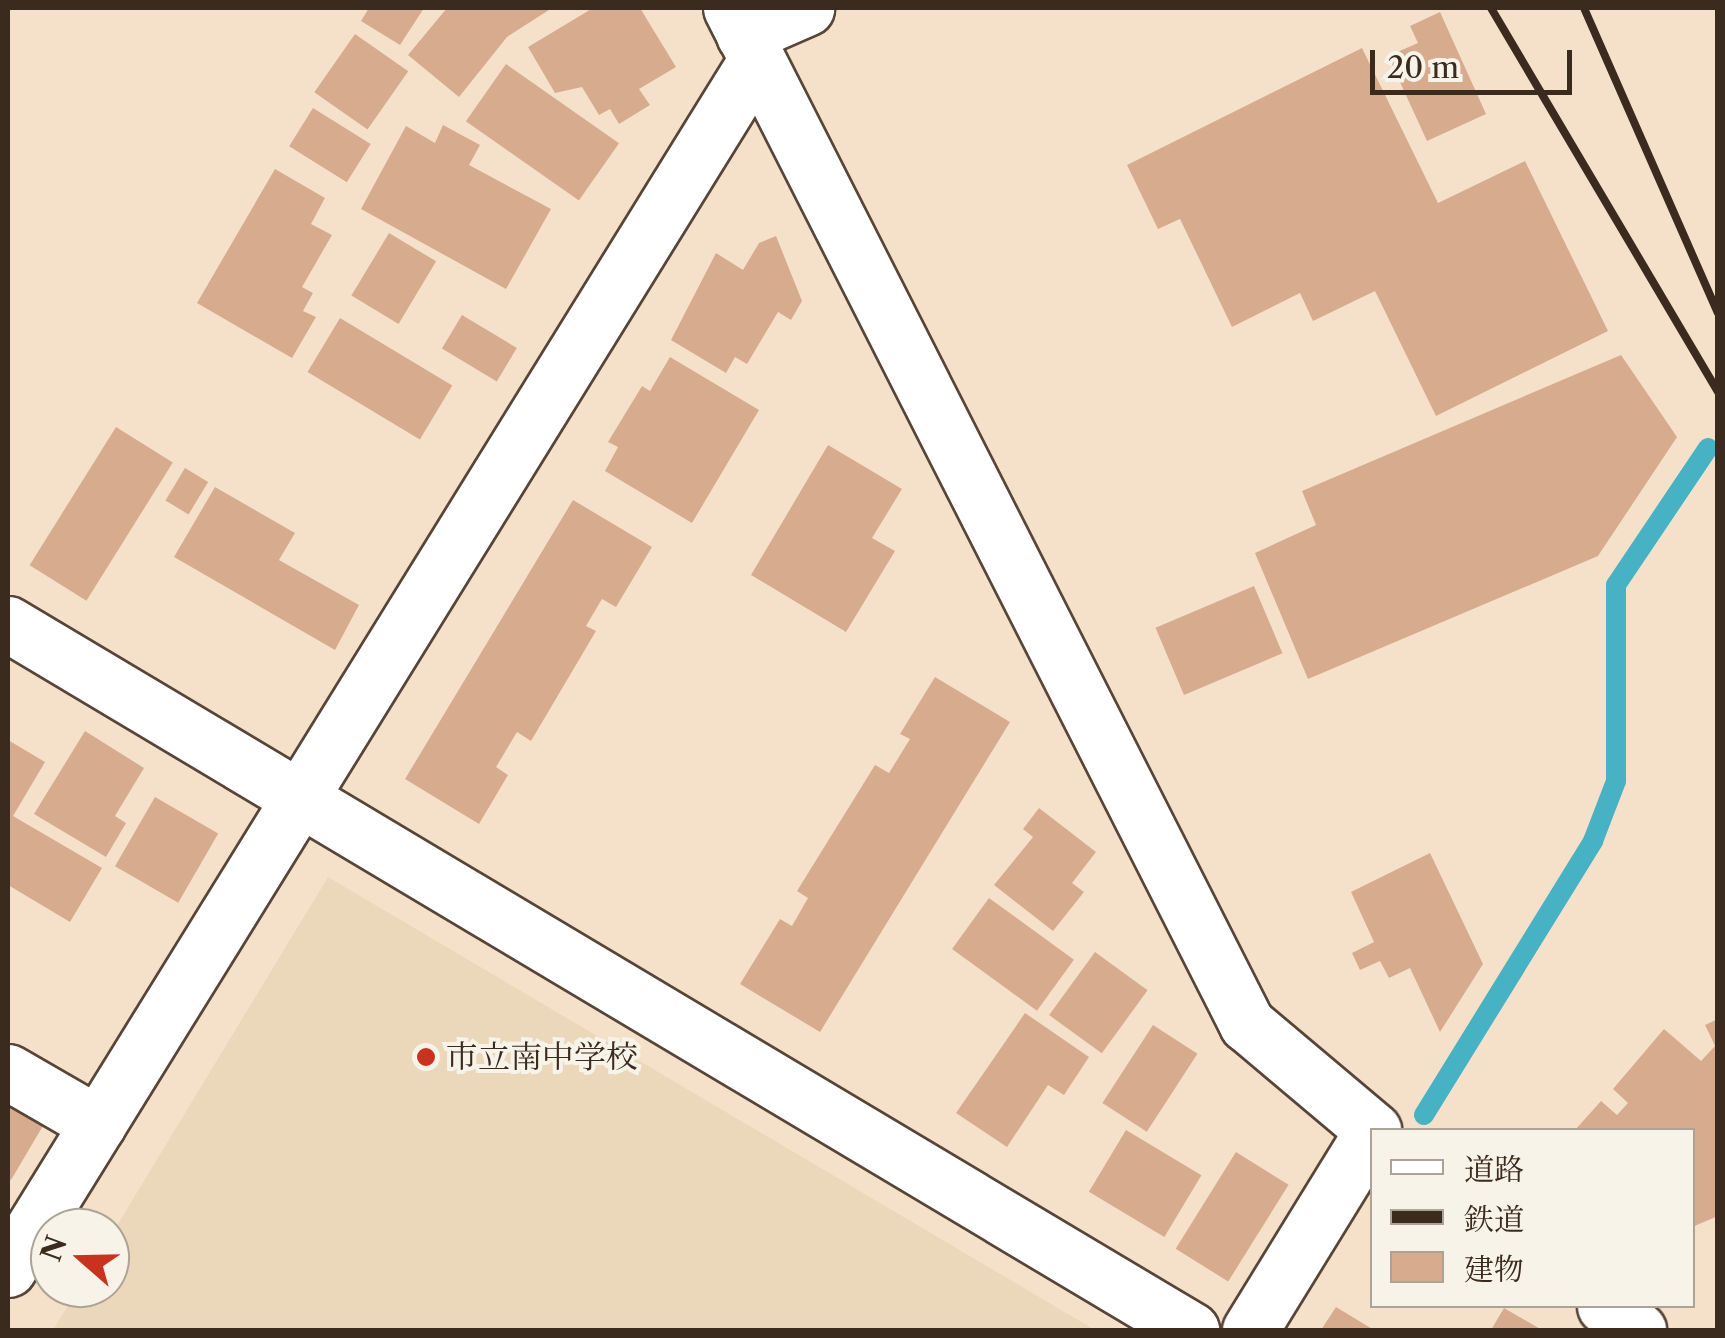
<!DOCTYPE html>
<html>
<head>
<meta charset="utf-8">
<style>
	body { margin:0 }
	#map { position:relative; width:1725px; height:1338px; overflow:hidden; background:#f5e1ca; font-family:"Libre Caslon Text","Noto Serif JP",serif }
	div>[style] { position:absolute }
	.built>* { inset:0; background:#ebd8ba }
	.stream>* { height:20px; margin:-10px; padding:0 10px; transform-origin:10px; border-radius:10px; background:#46b2c3 }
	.building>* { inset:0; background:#d7ac8e; transform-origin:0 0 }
	.roads { filter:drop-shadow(2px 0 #574538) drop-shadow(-2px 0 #574538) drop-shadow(0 2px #574538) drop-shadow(0 -2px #574538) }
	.minor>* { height:55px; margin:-27.5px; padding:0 27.5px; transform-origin:27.5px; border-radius:27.5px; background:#fff }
	.rail>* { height:8px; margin:-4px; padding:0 4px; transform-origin:4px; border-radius:4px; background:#3b2a1e }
	.dots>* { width:28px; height:28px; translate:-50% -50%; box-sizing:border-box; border:5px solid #f7f3e8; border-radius:50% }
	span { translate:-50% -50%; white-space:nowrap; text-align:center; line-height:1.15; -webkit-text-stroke:8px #f7f3e8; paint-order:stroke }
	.poi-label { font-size:32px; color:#3b2a1e }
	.left { translate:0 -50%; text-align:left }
	.frame { position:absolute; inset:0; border:10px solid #3b2a1e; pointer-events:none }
	.legend { position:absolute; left:1370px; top:1128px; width:325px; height:180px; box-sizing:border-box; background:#f7f3e8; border:2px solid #aca397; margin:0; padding:12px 18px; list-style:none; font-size:30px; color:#3b2a1e }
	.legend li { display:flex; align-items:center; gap:20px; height:50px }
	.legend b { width:50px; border:2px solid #aca397 }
	.north { position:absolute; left:30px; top:1208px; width:100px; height:100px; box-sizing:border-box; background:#f7f3e8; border:2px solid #aca397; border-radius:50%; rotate:290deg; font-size:28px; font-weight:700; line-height:40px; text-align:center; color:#3b2a1e }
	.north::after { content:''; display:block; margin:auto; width:35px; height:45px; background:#c8321e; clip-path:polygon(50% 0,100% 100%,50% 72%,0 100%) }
	.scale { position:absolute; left:1370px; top:50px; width:202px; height:45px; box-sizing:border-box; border:5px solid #3b2a1e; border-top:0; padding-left:12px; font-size:30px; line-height:35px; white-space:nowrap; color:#3b2a1e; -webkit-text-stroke:8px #f7f3e8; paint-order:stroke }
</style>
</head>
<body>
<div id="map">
	<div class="built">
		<div style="clip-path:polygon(328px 877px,1095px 1330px,53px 1330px,79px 1288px,110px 1288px,110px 1237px)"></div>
	</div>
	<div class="stream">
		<div style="left:1424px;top:1115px;width:322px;rotate:-58.3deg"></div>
		<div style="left:1593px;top:841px;width:64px;rotate:-69deg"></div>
		<div style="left:1616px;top:781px;width:196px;rotate:-90deg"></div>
		<div style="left:1616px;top:585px;width:165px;rotate:-56.1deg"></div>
	</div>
	<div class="building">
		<div style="clip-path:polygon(369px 8px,424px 8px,400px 45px,361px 21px)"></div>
		<div style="clip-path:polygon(447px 8px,552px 8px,507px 37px,459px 97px,408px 55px)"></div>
		<div style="clip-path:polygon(593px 8px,640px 8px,676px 67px,639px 89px,650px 105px,619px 124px,610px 109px,599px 115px,582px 87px,555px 93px,528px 47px)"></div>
		<div style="clip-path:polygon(1440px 12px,1486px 114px,1427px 141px,1388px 56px,1418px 43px,1410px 26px)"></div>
		<div style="left:355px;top:34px;width:65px;height:71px;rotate:35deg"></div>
		<div style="clip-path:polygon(1362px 48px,1438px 203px,1525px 161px,1608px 331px,1436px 416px,1375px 291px,1313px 321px,1300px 293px,1232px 327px,1180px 219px,1158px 229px,1127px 165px)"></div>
		<div style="left:506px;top:64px;width:138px;height:70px;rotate:35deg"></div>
		<div style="left:313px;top:108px;width:68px;height:45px;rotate:32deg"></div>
		<div style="clip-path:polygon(443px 125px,480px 145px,469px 165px,551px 209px,506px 289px,361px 209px,406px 126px,435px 143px)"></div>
		<div style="clip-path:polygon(275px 169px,325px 198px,311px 224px,332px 235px,302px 287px,313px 293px,303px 311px,316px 317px,292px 358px,197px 303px)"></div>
		<div style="left:389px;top:233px;width:55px;height:73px;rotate:31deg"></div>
		<div style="clip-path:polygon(776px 236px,802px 301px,791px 320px,778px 312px,747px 364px,735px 357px,726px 373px,671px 340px,716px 253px,743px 270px,759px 243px)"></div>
		<div style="left:462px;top:315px;width:64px;height:39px;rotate:31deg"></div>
		<div style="left:340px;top:318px;width:131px;height:63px;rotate:31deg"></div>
		<div style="clip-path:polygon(1621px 355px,1677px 437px,1598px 556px,1308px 679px,1255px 553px,1316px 525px,1302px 491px)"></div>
		<div style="clip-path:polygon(670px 357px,759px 410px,692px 523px,605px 471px,618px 447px,608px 442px,642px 386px,650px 391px)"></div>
		<div style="left:116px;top:427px;width:67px;height:163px;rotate:32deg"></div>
		<div style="clip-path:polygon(828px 445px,902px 489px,872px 538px,895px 551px,846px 632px,751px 575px)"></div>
		<div style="left:185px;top:468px;width:27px;height:38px;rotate:31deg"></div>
		<div style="clip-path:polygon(215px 487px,295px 533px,279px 560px,359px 605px,335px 650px,174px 557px)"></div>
		<div style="clip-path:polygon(573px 500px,652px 547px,616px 607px,602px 599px,586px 626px,596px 631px,531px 741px,517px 732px,496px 767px,508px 775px,479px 824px,405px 779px)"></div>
		<div style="left:1254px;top:586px;width:73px;height:107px;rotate:67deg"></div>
		<div style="clip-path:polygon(935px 677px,1010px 722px,820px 1032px,740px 984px,780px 919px,792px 926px,808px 898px,797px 891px,875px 765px,889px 773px,910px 739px,900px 734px)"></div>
		<div style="clip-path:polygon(85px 731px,144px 768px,115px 816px,126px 823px,106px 857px,34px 814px)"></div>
		<div style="clip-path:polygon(8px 740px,45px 762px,13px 816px,102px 868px,70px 922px,8px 885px)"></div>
		<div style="left:155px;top:797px;width:73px;height:80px;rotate:30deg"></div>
		<div style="clip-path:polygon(1039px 808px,1096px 852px,1072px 883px,1084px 892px,1053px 931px,994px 885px,1033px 837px,1023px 829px)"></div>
		<div style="clip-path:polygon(1430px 853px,1483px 964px,1440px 1032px,1410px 968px,1389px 978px,1380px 961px,1360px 970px,1352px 953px,1374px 942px,1351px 892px)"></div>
		<div style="left:989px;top:898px;width:105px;height:63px;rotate:36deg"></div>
		<div style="left:1095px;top:952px;width:65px;height:78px;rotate:36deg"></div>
		<div style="clip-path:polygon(1025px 1013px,1089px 1057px,1064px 1095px,1048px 1085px,1007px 1147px,956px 1113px)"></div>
		<div style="clip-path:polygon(1718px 1019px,1718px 1216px,1692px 1227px,1692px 1130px,1575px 1130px,1601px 1101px,1617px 1115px,1628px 1103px,1613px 1089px,1664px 1029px,1701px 1061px,1715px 1046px,1705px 1025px)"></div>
		<div style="left:1153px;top:1025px;width:53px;height:93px;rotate:33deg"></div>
		<div style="clip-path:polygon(8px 1095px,47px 1119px,11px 1180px,8px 1178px)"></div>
		<div style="left:1126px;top:1130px;width:88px;height:72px;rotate:31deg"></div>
		<div style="left:1236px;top:1152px;width:62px;height:114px;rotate:32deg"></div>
		<div style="clip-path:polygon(1336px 1307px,1374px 1330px,1321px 1330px)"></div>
		<div style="clip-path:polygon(1504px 1308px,1542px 1330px,1491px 1330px)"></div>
	</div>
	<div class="roads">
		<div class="minor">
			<div style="left:731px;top:8px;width:1140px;rotate:63.08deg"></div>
			<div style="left:1247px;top:1024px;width:165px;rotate:40.1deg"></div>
			<div style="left:744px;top:35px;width:68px;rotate:-23.5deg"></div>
			<div style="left:8px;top:624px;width:1378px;rotate:30.83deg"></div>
			<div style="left:8px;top:1072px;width:104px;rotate:30deg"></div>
			<div style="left:8px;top:1269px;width:1423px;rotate:-58.24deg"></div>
			<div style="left:1605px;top:1306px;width:41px;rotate:36deg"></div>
			<div style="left:1250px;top:1330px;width:233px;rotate:-58.4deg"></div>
		</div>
	</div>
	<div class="rail">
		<div style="left:1491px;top:8px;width:446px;rotate:59.4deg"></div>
		<div style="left:1584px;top:8px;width:333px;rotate:66.3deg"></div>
	</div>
	<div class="dots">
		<div style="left:426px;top:1057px;background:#c8321e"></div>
	</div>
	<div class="poi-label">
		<span class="left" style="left:446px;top:1057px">市立南中学校</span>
	</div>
	<div class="frame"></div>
	<ul class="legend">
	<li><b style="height:12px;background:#fff"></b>道路</li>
	<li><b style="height:12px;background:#3b2a1e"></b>鉄道</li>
	<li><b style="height:28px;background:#d7ac8e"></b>建物</li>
	</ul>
	<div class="north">N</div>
	<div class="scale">20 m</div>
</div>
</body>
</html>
